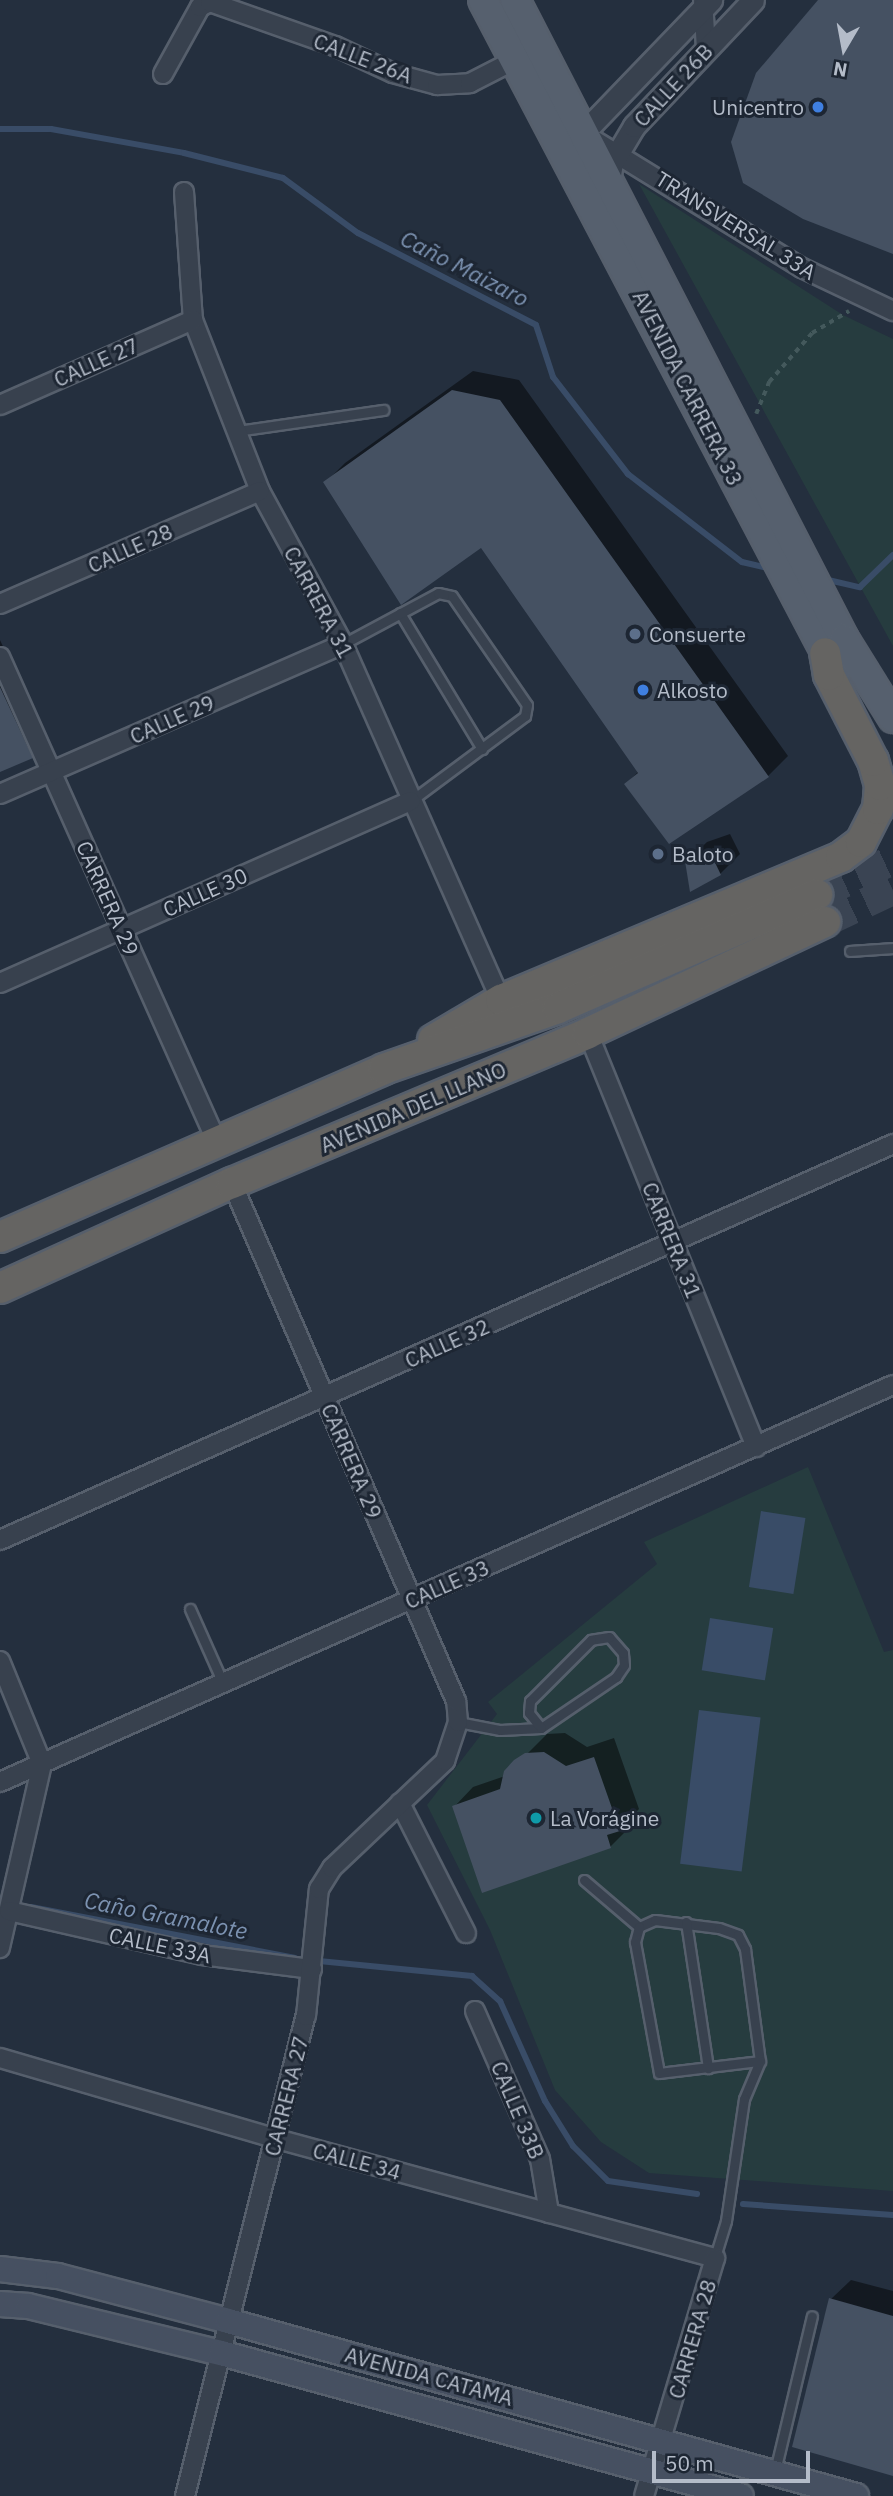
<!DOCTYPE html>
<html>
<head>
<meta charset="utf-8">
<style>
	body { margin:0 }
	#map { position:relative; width:893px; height:2496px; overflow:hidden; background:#242f3e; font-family:"IBM Plex Sans",sans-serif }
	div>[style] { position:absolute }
	.green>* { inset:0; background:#263c3f }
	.water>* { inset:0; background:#394c67; transform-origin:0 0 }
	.shadow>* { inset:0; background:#0007 }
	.stream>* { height:6px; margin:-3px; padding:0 3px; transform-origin:3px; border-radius:3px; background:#394c67 }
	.building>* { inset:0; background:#455162 }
	.trunk-tunnel>* { height:30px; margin-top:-15px; transform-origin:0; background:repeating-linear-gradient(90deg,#3a4453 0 30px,transparent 0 45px) }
	.path>* { height:3.5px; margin-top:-1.75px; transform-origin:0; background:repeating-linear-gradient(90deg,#44595c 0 5px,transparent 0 10px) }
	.roads { filter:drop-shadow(2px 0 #565f6c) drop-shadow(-2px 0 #565f6c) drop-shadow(0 2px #565f6c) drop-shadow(0 -2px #565f6c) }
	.service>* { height:9px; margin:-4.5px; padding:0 4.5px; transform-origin:4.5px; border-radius:4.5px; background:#38414e }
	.minor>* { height:18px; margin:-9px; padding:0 9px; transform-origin:9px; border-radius:9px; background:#38414e }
	.tertiary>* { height:21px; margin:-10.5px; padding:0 10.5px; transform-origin:10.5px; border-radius:10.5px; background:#38414e }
	.secondary>* { height:24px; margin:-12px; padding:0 12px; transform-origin:12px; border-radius:12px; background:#465061 }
	.primary>* { height:28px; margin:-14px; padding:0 14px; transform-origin:14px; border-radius:14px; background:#56606e }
	.trunk>* { height:30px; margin:-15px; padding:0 15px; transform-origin:15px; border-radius:15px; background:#656462 }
	.dots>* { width:19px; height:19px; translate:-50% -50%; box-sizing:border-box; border:4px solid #1d2633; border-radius:50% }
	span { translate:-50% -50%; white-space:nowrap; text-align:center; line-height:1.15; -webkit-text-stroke:6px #1d2633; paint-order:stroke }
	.street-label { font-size:21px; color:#b4bcc9 }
	.poi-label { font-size:21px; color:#b4bcc9 }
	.right { translate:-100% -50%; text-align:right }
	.left { translate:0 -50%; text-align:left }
	.water-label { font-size:23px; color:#7c92b1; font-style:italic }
	.north { position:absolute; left:809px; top:14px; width:70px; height:70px; -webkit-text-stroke:5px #1d2633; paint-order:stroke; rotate:190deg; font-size:19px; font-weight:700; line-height:28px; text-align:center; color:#b4bcc9 }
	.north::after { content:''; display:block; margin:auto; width:24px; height:32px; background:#b4bcc9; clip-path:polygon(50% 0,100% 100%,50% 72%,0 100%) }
	.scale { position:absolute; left:652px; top:2451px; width:158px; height:32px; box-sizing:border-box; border:4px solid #b4bcc9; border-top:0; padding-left:9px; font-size:21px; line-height:24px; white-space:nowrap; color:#b4bcc9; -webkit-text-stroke:5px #1d2633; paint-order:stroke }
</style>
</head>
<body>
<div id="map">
	<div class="green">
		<div style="clip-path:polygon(639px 184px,843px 315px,893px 339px,893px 646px)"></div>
		<div style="clip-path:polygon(808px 1467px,884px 1652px,893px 1650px,893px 2191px,649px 2173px,601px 2142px,555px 2090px,490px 1930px,427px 1805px,497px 1714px,488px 1702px,657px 1564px,644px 1542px)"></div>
	</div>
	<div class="water">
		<div style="left:761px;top:1511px;width:45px;height:77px;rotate:9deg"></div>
		<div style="left:710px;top:1618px;width:64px;height:53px;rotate:9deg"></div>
		<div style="left:699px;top:1710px;width:62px;height:155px;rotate:7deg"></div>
	</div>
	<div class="shadow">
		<div style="clip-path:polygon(473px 371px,519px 380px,788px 756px,768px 776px,626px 784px,639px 771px,481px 546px,325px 483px,345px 463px)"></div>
		<div style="clip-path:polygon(0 640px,47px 741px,32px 756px,0 770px)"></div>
		<div style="clip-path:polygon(730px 834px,740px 854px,720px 874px,687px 861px,707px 842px)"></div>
		<div style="clip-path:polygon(565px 1733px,587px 1747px,614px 1738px,639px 1809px,628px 1820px,630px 1827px,610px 1847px,454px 1807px,473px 1787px,505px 1776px,547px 1734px)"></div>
		<div style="clip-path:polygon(851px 2280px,893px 2291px,893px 2474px,831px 2299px)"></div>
	</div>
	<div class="stream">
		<div style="left:0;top:129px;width:51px"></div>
		<div style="left:51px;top:129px;width:135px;rotate:10.2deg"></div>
		<div style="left:184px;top:153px;width:102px;rotate:14.2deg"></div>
		<div style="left:283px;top:178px;width:93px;rotate:36.3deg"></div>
		<div style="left:358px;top:233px;width:200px;rotate:27.3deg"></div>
		<div style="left:536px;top:325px;width:55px;rotate:71.9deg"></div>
		<div style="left:553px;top:377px;width:123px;rotate:52.3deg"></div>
		<div style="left:628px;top:474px;width:144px;rotate:37.7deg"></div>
		<div style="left:742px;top:562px;width:32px;rotate:13deg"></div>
		<div style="left:824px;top:579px;width:37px;rotate:13deg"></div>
		<div style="left:860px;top:587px;width:46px;rotate:-44.1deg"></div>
		<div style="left:31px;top:1907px;width:269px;rotate:10.9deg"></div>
		<div style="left:319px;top:1961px;width:154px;rotate:5.6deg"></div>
		<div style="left:472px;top:1976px;width:38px;rotate:42deg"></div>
		<div style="left:500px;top:2001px;width:110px;rotate:65.8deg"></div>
		<div style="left:545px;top:2101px;width:53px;rotate:58.1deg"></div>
		<div style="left:573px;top:2146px;width:49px;rotate:45deg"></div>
		<div style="left:608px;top:2181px;width:90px;rotate:8.3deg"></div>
		<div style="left:743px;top:2204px;width:150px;rotate:4.2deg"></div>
	</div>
	<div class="building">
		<div style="clip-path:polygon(818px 0,893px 0,893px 254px,803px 219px,743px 183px,731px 142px,756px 73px)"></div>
		<div style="clip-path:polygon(452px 390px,500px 400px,769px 777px,669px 844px,624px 784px,638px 773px,481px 548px,401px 605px,323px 482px)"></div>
		<div style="clip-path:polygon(0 687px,33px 758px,0 772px)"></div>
		<div style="clip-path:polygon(710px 852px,721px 875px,690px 892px,685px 861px)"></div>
		<div style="clip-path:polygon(544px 1752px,566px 1766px,594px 1757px,620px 1831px,607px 1835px,611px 1848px,482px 1893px,452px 1806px,500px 1789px,504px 1771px,514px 1760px,525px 1753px)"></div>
		<div style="clip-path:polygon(829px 2298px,893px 2316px,893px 2476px,792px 2447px)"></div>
	</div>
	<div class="trunk-tunnel">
		<div style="left:817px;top:895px;width:84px;rotate:-24.7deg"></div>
		<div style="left:825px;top:922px;width:75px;rotate:-25.2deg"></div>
	</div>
	<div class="path">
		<div style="left:756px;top:414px;width:35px;rotate:-68deg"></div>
		<div style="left:769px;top:382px;width:65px;rotate:-48.7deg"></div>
		<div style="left:812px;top:333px;width:43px;rotate:-30.7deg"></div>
	</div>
	<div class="roads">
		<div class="service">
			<div style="left:237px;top:431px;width:148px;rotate:-8.2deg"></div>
			<div style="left:400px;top:613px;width:159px;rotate:58.9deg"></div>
			<div style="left:343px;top:644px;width:108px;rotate:-28.2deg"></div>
			<div style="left:438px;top:593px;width:14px;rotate:12deg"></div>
			<div style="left:452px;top:596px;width:132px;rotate:55.5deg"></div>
			<div style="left:527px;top:705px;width:11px;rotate:100deg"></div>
			<div style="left:525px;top:716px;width:141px;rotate:143.4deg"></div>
			<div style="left:850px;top:951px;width:43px;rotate:-4deg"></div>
			<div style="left:190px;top:1609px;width:81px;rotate:66deg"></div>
			<div style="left:458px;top:1722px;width:43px;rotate:10.8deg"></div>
			<div style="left:500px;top:1730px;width:41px;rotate:-2.8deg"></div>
			<div style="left:541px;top:1728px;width:91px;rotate:-34.2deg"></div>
			<div style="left:616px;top:1677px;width:14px;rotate:-56deg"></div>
			<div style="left:624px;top:1665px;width:12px;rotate:-95deg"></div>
			<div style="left:623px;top:1653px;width:21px;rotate:-131deg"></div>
			<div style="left:609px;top:1637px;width:18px;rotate:171deg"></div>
			<div style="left:591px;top:1640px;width:86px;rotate:135deg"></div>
			<div style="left:530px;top:1701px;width:12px;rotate:95deg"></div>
			<div style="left:529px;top:1713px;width:19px;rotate:51deg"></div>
			<div style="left:584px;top:1880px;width:72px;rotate:40.5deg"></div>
			<div style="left:639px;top:1927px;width:17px;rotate:-24deg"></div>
			<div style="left:655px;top:1920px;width:64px;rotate:7.1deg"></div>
			<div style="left:719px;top:1928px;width:20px;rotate:20deg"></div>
			<div style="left:738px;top:1935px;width:16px;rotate:63deg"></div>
			<div style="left:745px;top:1949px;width:113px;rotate:82.4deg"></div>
			<div style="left:760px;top:2061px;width:41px;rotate:112.8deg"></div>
			<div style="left:744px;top:2099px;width:123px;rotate:98.4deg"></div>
			<div style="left:726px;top:2221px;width:39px;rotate:107deg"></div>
			<div style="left:686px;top:1922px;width:148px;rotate:81.4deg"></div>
			<div style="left:639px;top:1927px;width:16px;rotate:105deg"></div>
			<div style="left:635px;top:1942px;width:133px;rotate:79.6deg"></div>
			<div style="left:659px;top:2073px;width:102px;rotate:-6.8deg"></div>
			<div style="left:775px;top:2471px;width:159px;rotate:-76.6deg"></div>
		</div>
		<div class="minor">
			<div style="left:703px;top:0;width:49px;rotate:86.5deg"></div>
			<div style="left:163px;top:74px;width:77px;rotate:-61.1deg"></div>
			<div style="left:200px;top:7px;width:11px;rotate:-27deg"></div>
			<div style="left:210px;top:2px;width:133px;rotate:19.4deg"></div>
			<div style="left:335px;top:46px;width:64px;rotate:25deg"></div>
			<div style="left:393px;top:73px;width:46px;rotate:15.3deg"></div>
			<div style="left:437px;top:85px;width:33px;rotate:-3deg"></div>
			<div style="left:470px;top:83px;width:51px;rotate:-27.1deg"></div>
			<div style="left:584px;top:134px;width:256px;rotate:31.6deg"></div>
			<div style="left:802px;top:268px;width:101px;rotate:25.3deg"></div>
			<div style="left:184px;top:192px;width:128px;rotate:86deg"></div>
			<div style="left:193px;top:320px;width:184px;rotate:68.6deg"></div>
			<div style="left:260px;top:491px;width:174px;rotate:61.5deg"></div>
			<div style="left:343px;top:644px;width:389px;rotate:66.1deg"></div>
			<div style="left:0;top:405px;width:211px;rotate:-23.8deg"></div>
			<div style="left:0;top:604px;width:283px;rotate:-23.5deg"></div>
			<div style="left:0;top:657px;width:529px;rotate:65.91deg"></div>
			<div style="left:0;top:794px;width:374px;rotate:-23.6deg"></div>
			<div style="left:0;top:983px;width:449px;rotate:-23.9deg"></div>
			<div style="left:588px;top:1033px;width:447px;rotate:67.9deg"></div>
			<div style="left:0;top:1540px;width:977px;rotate:-23.91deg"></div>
			<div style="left:0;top:1661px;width:111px;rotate:67.8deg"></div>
			<div style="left:42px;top:1764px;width:189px;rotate:102.9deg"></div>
			<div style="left:0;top:1782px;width:977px;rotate:-23.97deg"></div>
			<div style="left:400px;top:1803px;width:146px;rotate:63.1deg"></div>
			<div style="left:9px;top:1911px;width:198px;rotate:12.8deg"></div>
			<div style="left:202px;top:1955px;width:111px;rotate:7.3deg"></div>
			<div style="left:475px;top:2011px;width:162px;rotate:66.3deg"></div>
			<div style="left:540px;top:2159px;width:55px;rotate:80.5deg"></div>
			<div style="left:0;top:2058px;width:289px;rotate:16.3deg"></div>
			<div style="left:277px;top:2139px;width:454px;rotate:15.2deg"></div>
			<div style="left:715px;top:2258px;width:248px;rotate:106.6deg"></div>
			<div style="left:185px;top:2496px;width:495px;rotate:-75.9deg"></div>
			<div style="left:306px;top:2016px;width:128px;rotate:-84.2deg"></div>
			<div style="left:319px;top:1889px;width:25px;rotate:-58deg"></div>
			<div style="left:332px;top:1868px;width:156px;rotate:-43.4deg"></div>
			<div style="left:445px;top:1761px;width:41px;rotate:-71.6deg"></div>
			<div style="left:458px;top:1722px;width:21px;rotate:-95deg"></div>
			<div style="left:456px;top:1701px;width:564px;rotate:-113.39deg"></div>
		</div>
		<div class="tertiary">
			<div style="left:583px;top:133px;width:185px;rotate:-46.1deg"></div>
			<div style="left:609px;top:180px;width:17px;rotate:-80deg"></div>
			<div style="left:612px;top:163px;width:43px;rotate:-59.3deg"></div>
			<div style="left:634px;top:126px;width:173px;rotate:-46.6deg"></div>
		</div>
		<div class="secondary">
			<div style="left:0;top:2269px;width:58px;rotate:6.9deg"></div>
			<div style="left:58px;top:2276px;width:176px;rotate:14.8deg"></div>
			<div style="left:228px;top:2321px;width:652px;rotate:15.57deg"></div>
			<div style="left:0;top:2304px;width:28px;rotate:4deg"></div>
			<div style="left:28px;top:2306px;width:199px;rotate:13.7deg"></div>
			<div style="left:221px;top:2353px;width:539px;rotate:15.38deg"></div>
		</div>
		<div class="primary">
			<div style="left:483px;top:0;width:759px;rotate:62.29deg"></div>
			<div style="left:515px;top:0;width:719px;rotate:62.76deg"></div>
			<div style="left:844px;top:639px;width:93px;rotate:58.2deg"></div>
		</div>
		<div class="trunk">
			<div style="left:433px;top:1040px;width:79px;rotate:-30.5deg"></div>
			<div style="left:501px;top:1000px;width:369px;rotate:-22.8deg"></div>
			<div style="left:841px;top:857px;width:25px;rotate:-37deg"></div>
			<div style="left:861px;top:842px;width:37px;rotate:-63deg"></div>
			<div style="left:878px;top:809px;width:24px;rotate:-85deg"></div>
			<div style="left:880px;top:785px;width:25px;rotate:-106deg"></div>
			<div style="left:873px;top:761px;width:97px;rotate:-117.1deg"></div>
			<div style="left:829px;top:675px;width:22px;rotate:-100deg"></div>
			<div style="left:0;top:1237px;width:419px;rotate:-23.6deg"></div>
			<div style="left:384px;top:1069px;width:184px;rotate:-19.3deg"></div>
			<div style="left:558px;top:1008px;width:283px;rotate:-23.6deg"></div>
			<div style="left:0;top:1288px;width:255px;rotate:-24.4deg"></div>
			<div style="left:232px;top:1183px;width:386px;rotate:-22.8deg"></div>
			<div style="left:588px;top:1033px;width:262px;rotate:-25.1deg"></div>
		</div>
	</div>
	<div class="dots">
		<div style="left:818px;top:107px;background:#3f7fe0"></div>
		<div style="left:635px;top:634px;background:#5c6f8a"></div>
		<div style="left:643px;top:690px;background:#3f7fe0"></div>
		<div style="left:658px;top:854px;background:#5c6f8a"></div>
		<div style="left:536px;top:1818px;background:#0f9aa8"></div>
	</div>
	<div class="street-label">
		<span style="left:363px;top:58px;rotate:21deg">CALLE 26A</span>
		<span style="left:673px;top:85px;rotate:-47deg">CALLE 26B</span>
		<span style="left:736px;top:225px;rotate:32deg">TRANSVERSAL 33A</span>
		<span style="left:96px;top:362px;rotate:-24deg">CALLE 27</span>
		<span style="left:688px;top:388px;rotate:63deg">AVENIDA CARRERA 33</span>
		<span style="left:130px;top:548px;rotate:-24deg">CALLE 28</span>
		<span style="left:319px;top:602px;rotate:62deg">CARRERA 31</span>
		<span style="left:172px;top:719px;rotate:-24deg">CALLE 29</span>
		<span style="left:205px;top:892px;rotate:-24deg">CALLE 30</span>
		<span style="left:108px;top:898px;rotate:66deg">CARRERA 29</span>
		<span style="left:413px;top:1107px;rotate:-23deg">AVENIDA DEL LLANO</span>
		<span style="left:672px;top:1240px;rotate:68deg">CARRERA 31</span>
		<span style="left:447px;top:1343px;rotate:-24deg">CALLE 32</span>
		<span style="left:352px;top:1461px;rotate:67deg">CARRERA 29</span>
		<span style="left:447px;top:1584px;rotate:-24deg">CALLE 33</span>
		<span style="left:160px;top:1945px;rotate:12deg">CALLE 33A</span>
		<span style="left:286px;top:2096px;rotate:-76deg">CARRERA 27</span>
		<span style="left:518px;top:2110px;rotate:67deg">CALLE 33B</span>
		<span style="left:357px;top:2161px;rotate:15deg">CALLE 34</span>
		<span style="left:692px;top:2339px;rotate:-74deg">CARRERA 28</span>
		<span style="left:429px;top:2376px;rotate:15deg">AVENIDA CATAMA</span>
	</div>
	<div class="poi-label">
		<span class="right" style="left:804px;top:107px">Unicentro</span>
		<span class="left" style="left:649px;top:634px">Consuerte</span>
		<span class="left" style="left:657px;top:690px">Alkosto</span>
		<span class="left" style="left:672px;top:854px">Baloto</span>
		<span class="left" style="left:550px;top:1818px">La Vorágine</span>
	</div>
	<div class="water-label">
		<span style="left:465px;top:268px;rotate:27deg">Caño Maizaro</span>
		<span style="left:166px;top:1915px;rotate:11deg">Caño Gramalote</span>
	</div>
	<div class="north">N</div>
	<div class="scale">50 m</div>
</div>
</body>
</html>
